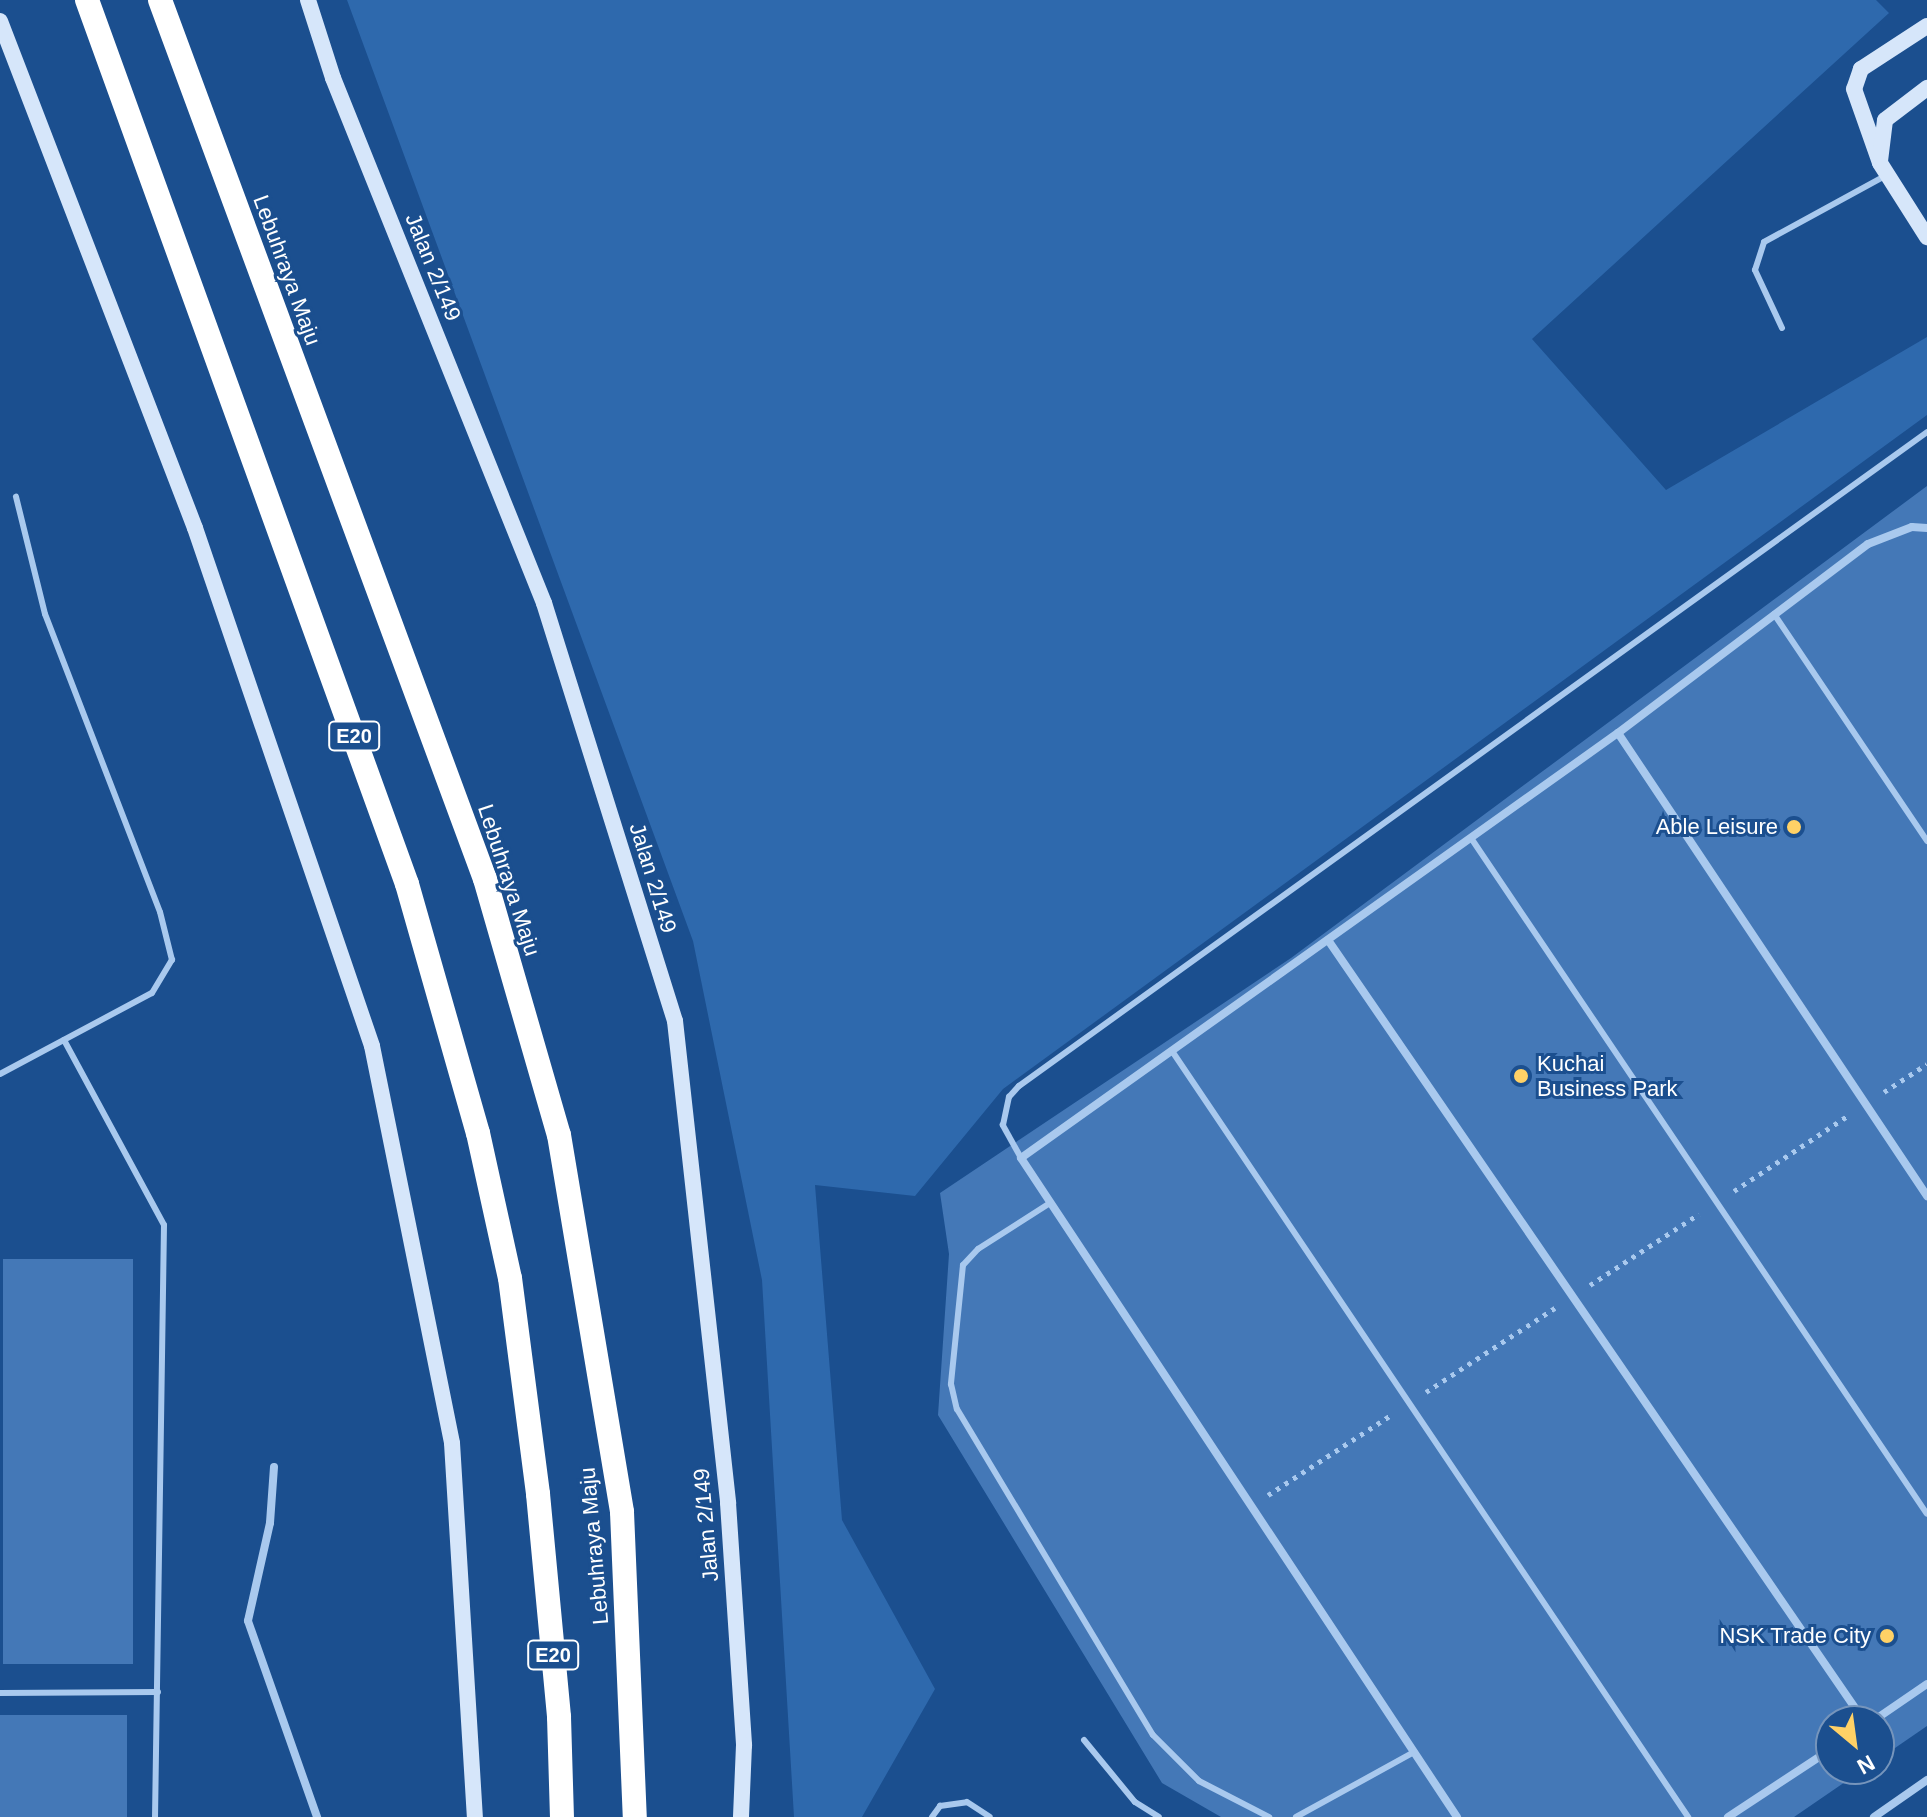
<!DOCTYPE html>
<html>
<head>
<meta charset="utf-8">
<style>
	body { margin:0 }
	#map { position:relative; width:1927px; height:1817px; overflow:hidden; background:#1b4f8f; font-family:Arial,sans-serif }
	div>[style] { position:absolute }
	.green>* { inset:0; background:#2e69ad }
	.building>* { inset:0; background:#4478b7; transform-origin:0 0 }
	.path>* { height:5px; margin-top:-2.5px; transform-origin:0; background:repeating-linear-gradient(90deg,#a9c9ee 0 4px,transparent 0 10px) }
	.lane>* { height:6px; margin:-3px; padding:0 3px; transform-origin:3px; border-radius:3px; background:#a9c9ee }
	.street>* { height:8px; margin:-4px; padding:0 4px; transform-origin:4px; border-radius:4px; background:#a9c9ee }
	.secondary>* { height:16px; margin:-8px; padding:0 8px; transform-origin:8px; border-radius:8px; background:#d6e6fa }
	.highway>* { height:24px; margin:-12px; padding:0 12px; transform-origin:12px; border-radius:12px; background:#fff }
	.dots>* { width:22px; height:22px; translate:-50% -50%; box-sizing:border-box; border:4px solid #1b4f8f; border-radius:50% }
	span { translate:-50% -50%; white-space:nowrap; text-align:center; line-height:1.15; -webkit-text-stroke:6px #1b4f8f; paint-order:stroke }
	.shield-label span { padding:2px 6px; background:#1b4f8f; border:2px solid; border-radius:6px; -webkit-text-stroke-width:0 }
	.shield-label { font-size:20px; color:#fff; font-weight:700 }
	.street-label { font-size:22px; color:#fff }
	.poi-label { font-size:22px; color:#fff }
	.right { translate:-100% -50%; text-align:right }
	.left { translate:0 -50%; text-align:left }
	.north { position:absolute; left:1815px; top:1705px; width:80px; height:80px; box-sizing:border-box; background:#1b4f8f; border:2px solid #7695bc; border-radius:50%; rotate:151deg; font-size:22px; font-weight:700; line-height:32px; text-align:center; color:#fff }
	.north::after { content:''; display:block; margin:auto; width:28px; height:36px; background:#ffd166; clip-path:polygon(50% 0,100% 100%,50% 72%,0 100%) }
</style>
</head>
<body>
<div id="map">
	<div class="green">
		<div style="clip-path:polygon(347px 0,1876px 0,1889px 13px,1532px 339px,1666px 490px,1927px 337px,1927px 415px,1003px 1089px,915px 1196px,815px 1185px,842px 1520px,935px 1689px,862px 1817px,794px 1817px,762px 1280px,693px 941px)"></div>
	</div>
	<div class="building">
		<div style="clip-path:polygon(1927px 486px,1927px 1726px,1879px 1759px,1879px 1721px,1831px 1721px,1831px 1769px,1864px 1769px,1794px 1817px,1221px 1817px,1162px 1783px,938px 1415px,949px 1254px,940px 1193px,1291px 958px)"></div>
		<div style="left:3px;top:1259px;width:130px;height:405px"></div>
		<div style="left:0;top:1715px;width:127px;height:102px"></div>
	</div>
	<div class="path">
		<div style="left:1884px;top:1092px;width:51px;rotate:-33.1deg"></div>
		<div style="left:1734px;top:1191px;width:138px;rotate:-33.5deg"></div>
		<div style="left:1590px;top:1285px;width:130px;rotate:-33.1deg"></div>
		<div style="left:1426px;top:1392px;width:154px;rotate:-33.1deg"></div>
		<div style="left:1268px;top:1495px;width:147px;rotate:-33deg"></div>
	</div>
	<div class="lane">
		<div style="left:1782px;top:328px;width:64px;rotate:-115deg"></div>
		<div style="left:1755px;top:270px;width:29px;rotate:-72deg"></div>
		<div style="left:1764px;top:242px;width:138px;rotate:-28.6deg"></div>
		<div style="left:1774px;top:614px;width:274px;rotate:56deg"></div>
		<div style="left:1471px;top:838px;width:815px;rotate:56deg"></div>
		<div style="left:64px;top:1040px;width:210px;rotate:61.6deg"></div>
		<div style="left:164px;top:1225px;width:592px;rotate:90.87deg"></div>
		<div style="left:1172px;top:1051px;width:924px;rotate:56.03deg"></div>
		<div style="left:0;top:1074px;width:172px;rotate:-28.1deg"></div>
		<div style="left:152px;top:993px;width:39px;rotate:-59deg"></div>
		<div style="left:172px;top:960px;width:49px;rotate:-104deg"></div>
		<div style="left:160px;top:912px;width:319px;rotate:-111.1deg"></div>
		<div style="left:45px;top:614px;width:121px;rotate:-103.9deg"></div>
		<div style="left:1021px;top:1158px;width:38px;rotate:-119deg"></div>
		<div style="left:1003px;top:1125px;width:29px;rotate:-78deg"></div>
		<div style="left:1009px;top:1097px;width:15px;rotate:-48deg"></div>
		<div style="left:1019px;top:1086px;width:1119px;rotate:-35.76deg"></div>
		<div style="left:1050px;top:1203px;width:85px;rotate:147.4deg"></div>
		<div style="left:978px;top:1249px;width:22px;rotate:133deg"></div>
		<div style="left:963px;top:1265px;width:120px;rotate:95.8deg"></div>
		<div style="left:951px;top:1384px;width:26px;rotate:77deg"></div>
		<div style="left:957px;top:1409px;width:380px;rotate:59deg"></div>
		<div style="left:1153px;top:1735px;width:65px;rotate:45deg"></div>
		<div style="left:1199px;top:1781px;width:79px;rotate:27.2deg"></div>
		<div style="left:0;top:1693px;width:158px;rotate:-0.4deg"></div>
		<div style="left:1084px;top:1740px;width:80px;rotate:50.6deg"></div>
		<div style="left:1135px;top:1802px;width:28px;rotate:32deg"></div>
		<div style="left:932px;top:1817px;width:14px;rotate:-54deg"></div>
		<div style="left:940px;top:1806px;width:27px;rotate:-8deg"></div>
		<div style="left:967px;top:1802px;width:27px;rotate:33deg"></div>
		<div style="left:1296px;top:1817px;width:135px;rotate:-28.8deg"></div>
	</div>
	<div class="street">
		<div style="left:1618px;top:733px;width:557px;rotate:56.28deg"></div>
		<div style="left:1328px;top:940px;width:947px;rotate:55.54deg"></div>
		<div style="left:274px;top:1467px;width:56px;rotate:94.1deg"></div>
		<div style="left:270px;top:1523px;width:100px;rotate:102.7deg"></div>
		<div style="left:248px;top:1621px;width:208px;rotate:70.6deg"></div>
		<div style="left:1873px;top:1721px;width:65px;rotate:-34.4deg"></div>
		<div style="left:1457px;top:1817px;width:790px;rotate:-123.49deg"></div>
		<div style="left:1021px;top:1158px;width:733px;rotate:-35.45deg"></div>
		<div style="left:1618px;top:733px;width:313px;rotate:-37.1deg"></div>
		<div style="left:1868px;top:544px;width:47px;rotate:-21.1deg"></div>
		<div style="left:1912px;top:527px;width:15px;rotate:4deg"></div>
		<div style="left:1728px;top:1817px;width:123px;rotate:-33.4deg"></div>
		<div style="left:1874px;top:1817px;width:65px;rotate:-34.9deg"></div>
	</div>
	<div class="secondary">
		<div style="left:308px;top:0;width:82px;rotate:72.2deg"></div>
		<div style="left:333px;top:78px;width:566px;rotate:68.1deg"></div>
		<div style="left:544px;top:603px;width:438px;rotate:72.6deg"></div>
		<div style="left:675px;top:1021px;width:485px;rotate:83.7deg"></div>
		<div style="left:728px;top:1503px;width:243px;rotate:86.2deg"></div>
		<div style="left:744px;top:1745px;width:72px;rotate:92.4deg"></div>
		<div style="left:0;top:21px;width:543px;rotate:68.96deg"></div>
		<div style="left:195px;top:528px;width:547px;rotate:71.13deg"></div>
		<div style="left:372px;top:1046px;width:405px;rotate:78.6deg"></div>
		<div style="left:452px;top:1443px;width:375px;rotate:86.5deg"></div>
		<div style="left:1927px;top:26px;width:79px;rotate:146.9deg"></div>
		<div style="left:1861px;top:69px;width:21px;rotate:109deg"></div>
		<div style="left:1854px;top:89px;width:78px;rotate:70.6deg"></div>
		<div style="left:1880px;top:163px;width:88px;rotate:57.6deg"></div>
		<div style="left:1880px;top:161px;width:41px;rotate:-83deg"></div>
		<div style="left:1885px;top:120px;width:53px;rotate:-37.3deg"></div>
	</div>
	<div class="highway">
		<div style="left:87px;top:0;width:940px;rotate:70.1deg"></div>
		<div style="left:407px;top:884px;width:259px;rotate:74.1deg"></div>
		<div style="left:478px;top:1133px;width:148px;rotate:77.6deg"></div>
		<div style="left:510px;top:1278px;width:218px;rotate:82.6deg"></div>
		<div style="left:538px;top:1494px;width:224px;rotate:84.6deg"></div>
		<div style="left:559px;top:1717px;width:100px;rotate:88.3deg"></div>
		<div style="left:160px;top:0;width:937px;rotate:69.71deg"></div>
		<div style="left:485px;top:879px;width:266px;rotate:73.9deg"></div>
		<div style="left:559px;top:1135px;width:382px;rotate:80.5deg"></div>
		<div style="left:622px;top:1512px;width:305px;rotate:87.6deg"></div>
	</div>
	<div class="dots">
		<div style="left:1794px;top:827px;background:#ffd166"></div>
		<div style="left:1521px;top:1076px;background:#ffd166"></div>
		<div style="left:1887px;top:1636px;background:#ffd166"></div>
	</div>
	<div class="shield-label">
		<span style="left:354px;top:736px">E20</span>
		<span style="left:553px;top:1655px">E20</span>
	</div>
	<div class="street-label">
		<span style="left:433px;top:267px;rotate:68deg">Jalan 2/149</span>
		<span style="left:287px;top:270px;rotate:70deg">Lebuhraya Maju</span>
		<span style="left:653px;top:878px;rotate:73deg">Jalan 2/149</span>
		<span style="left:509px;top:880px;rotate:72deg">Lebuhraya Maju</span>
		<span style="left:706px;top:1525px;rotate:-95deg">Jalan 2/149</span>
		<span style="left:594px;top:1546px;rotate:-95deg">Lebuhraya Maju</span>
	</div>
	<div class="poi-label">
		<span class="right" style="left:1778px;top:827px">Able Leisure</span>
		<span class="left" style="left:1537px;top:1076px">Kuchai<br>Business Park</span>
		<span class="right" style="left:1871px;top:1636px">NSK Trade City</span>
	</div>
	<div class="north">N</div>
</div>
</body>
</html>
